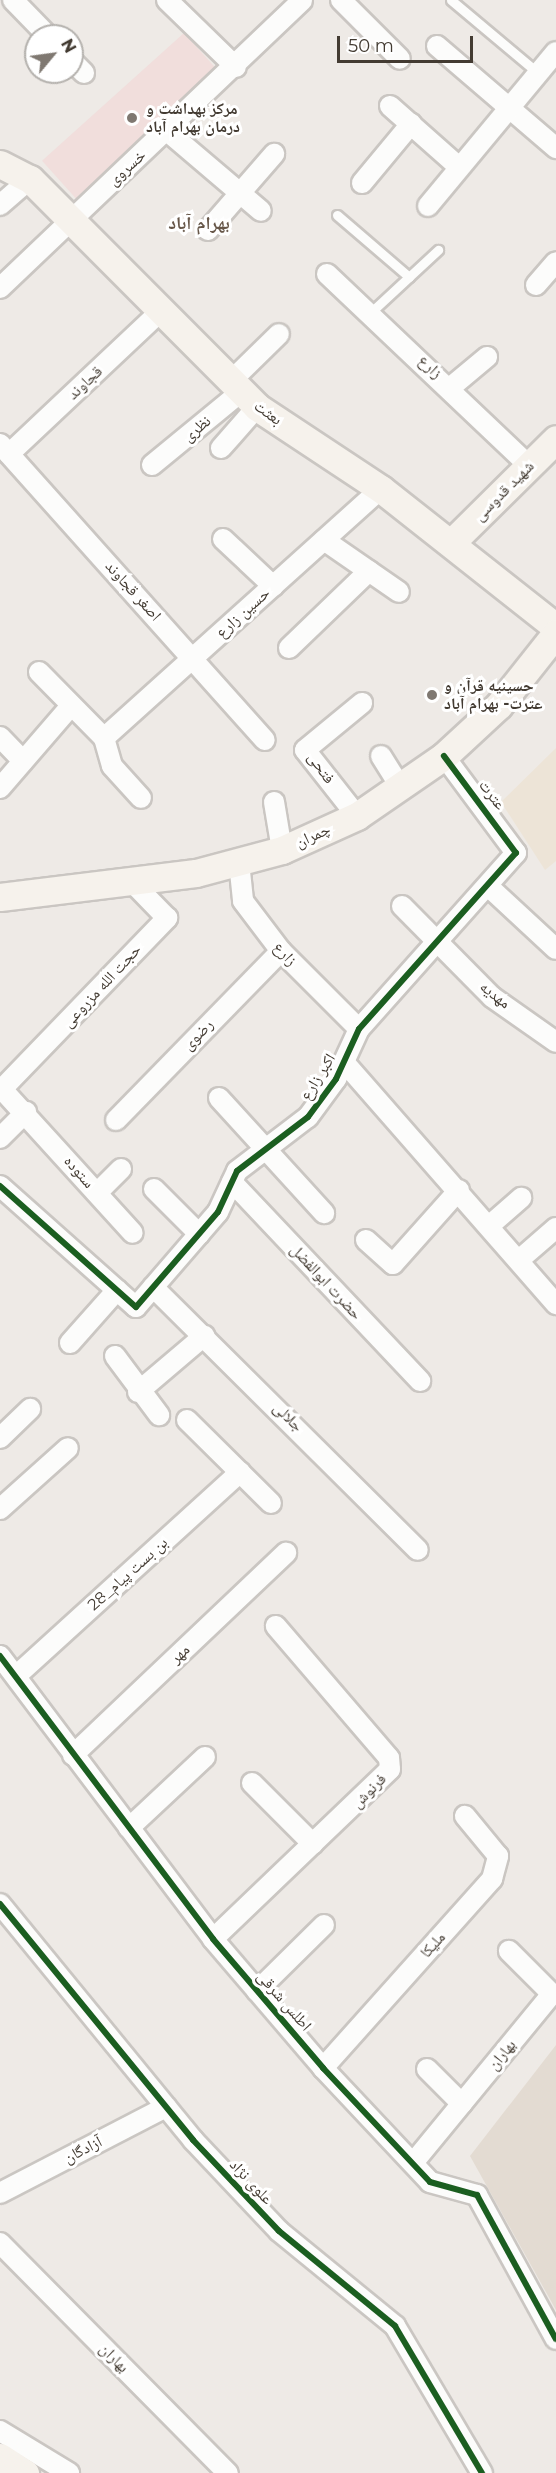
<!DOCTYPE html>
<html>
<head>
<meta charset="utf-8">
<style>
	body { margin:0 }
	#map { position:relative; width:556px; height:2473px; overflow:hidden; background:#eeeae6; font-family:Montserrat,"Noto Naskh Arabic",sans-serif }
	div>[style] { position:absolute }
	.residential>* { inset:0; background:#e3dbd2 }
	.education>* { inset:0; background:#ede4d7 }
	.medical>* { inset:0; background:#f1dedc; transform-origin:0 0 }
	.roads { filter:drop-shadow(2px 0 #cac6c2) drop-shadow(-2px 0 #cac6c2) drop-shadow(0 2px #cac6c2) drop-shadow(0 -2px #cac6c2) }
	.lane>* { height:9px; margin:-4.5px; padding:0 4.5px; transform-origin:4.5px; border-radius:4.5px; background:#fcfcfb }
	.street>* { height:20px; margin:-10px; padding:0 10px; transform-origin:10px; border-radius:10px; background:#fcfcfb }
	.secondary>* { height:27px; margin:-13.5px; padding:0 13.5px; transform-origin:13.5px; border-radius:13.5px; background:#f6f2ec }
	.cycleway>* { height:6px; margin:-3px; padding:0 3px; transform-origin:3px; border-radius:3px; background:#1b5e20 }
	.dots>* { width:16px; height:16px; translate:-50% -50%; box-sizing:border-box; border:3px solid #fff; border-radius:50% }
	span { translate:-50% -50%; white-space:nowrap; text-align:center; line-height:1.15; -webkit-text-stroke:6px #fff; paint-order:stroke }
	.poi-label { font-size:16px; color:#433b32; font-weight:700 }
	.left { translate:0 -50%; text-align:left }
	.street-label { font-size:16px; color:#433b32 }
	.neighbourhood-label { font-size:18px; color:#675749; font-weight:700 }
	.north { position:absolute; left:24px; top:24px; width:60px; height:60px; box-sizing:border-box; background:#fff; border:2px solid #b4b1ad; border-radius:50%; rotate:61deg; font-size:16px; font-weight:700; line-height:24px; text-align:center; color:#433b32 }
	.north::after { content:''; display:block; margin:auto; width:21px; height:27px; background:#7f7871; clip-path:polygon(50% 0,100% 100%,50% 72%,0 100%) }
	.scale { position:absolute; left:337px; top:36px; width:136px; height:27px; box-sizing:border-box; border:3px solid #433b32; border-top:0; padding-left:8px; font-size:18px; line-height:21px; white-space:nowrap; color:#433b32; -webkit-text-stroke:4px #fff; paint-order:stroke }
</style>
</head>
<body>
<div id="map">
	<div class="residential">
		<div style="clip-path:polygon(556px 2045px,556px 2310px,470px 2156px)"></div>
	</div>
	<div class="education">
		<div style="clip-path:polygon(556px 748px,556px 861px,545px 870px,501px 802px)"></div>
	</div>
	<div class="medical">
		<div style="left:184px;top:33px;width:55px;height:191px;rotate:48deg"></div>
	</div>
	<div class="roads">
		<div class="lane">
			<div style="left:451px;top:0;width:114px;rotate:40deg"></div>
			<div style="left:337px;top:215px;width:95px;rotate:40.7deg"></div>
			<div style="left:370px;top:313px;width:93px;rotate:-42.8deg"></div>
		</div>
		<div class="street">
			<div style="left:13px;top:0;width:50px;rotate:45.8deg"></div>
			<div style="left:167px;top:0;width:96px;rotate:44.2deg"></div>
			<div style="left:341px;top:0;width:83px;rotate:45deg"></div>
			<div style="left:437px;top:46px;width:157px;rotate:40.6deg"></div>
			<div style="left:72px;top:61px;width:17px;rotate:45deg"></div>
			<div style="left:390px;top:106px;width:92px;rotate:41.5deg"></div>
			<div style="left:167px;top:131px;width:123px;rotate:40.4deg"></div>
			<div style="left:362px;top:183px;width:77px;rotate:-50.3deg"></div>
			<div style="left:0;top:205px;width:40px;rotate:-41deg"></div>
			<div style="left:428px;top:206px;width:200px;rotate:-50.3deg"></div>
			<div style="left:208px;top:230px;width:101px;rotate:-49deg"></div>
			<div style="left:327px;top:274px;width:279px;rotate:43.5deg"></div>
			<div style="left:536px;top:285px;width:30px;rotate:-49deg"></div>
			<div style="left:0;top:288px;width:417px;rotate:-43.6deg"></div>
			<div style="left:231px;top:381px;width:67px;rotate:-44.4deg"></div>
			<div style="left:451px;top:387px;width:47px;rotate:-39.8deg"></div>
			<div style="left:0;top:444px;width:397px;rotate:48.2deg"></div>
			<div style="left:221px;top:448px;width:55px;rotate:-48.7deg"></div>
			<div style="left:9px;top:454px;width:209px;rotate:-43.3deg"></div>
			<div style="left:152px;top:465px;width:115px;rotate:-39.4deg"></div>
			<div style="left:223px;top:539px;width:69px;rotate:43.2deg"></div>
			<div style="left:324px;top:540px;width:91px;rotate:34.7deg"></div>
			<div style="left:289px;top:648px;width:111px;rotate:-43.9deg"></div>
			<div style="left:39px;top:672px;width:93px;rotate:45.4deg"></div>
			<div style="left:104px;top:738px;width:29px;rotate:74deg"></div>
			<div style="left:112px;top:766px;width:43px;rotate:47.8deg"></div>
			<div style="left:0;top:737px;width:33px;rotate:46deg"></div>
			<div style="left:104px;top:738px;width:372px;rotate:-42deg"></div>
			<div style="left:381px;top:756px;width:39px;rotate:58deg"></div>
			<div style="left:0;top:788px;width:107px;rotate:-49.2deg"></div>
			<div style="left:274px;top:802px;width:49px;rotate:80.5deg"></div>
			<div style="left:357px;top:816px;width:84px;rotate:-128.2deg"></div>
			<div style="left:305px;top:750px;width:74px;rotate:-39.5deg"></div>
			<div style="left:239px;top:862px;width:39px;rotate:84deg"></div>
			<div style="left:243px;top:901px;width:63px;rotate:52.8deg"></div>
			<div style="left:281px;top:951px;width:110px;rotate:45deg"></div>
			<div style="left:489px;top:887px;width:91px;rotate:42.8deg"></div>
			<div style="left:402px;top:906px;width:128px;rotate:45.3deg"></div>
			<div style="left:492px;top:997px;width:78px;rotate:35.1deg"></div>
			<div style="left:344px;top:1062px;width:322px;rotate:48.8deg"></div>
			<div style="left:0;top:1087px;width:197px;rotate:47.7deg"></div>
			<div style="left:2px;top:1089px;width:238px;rotate:-46deg"></div>
			<div style="left:167px;top:918px;width:49px;rotate:-134.2deg"></div>
			<div style="left:219px;top:1098px;width:156px;rotate:47.6deg"></div>
			<div style="left:116px;top:1120px;width:236px;rotate:-45.7deg"></div>
			<div style="left:0;top:1138px;width:37px;rotate:-45deg"></div>
			<div style="left:232px;top:1182px;width:274px;rotate:46.6deg"></div>
			<div style="left:0;top:1186px;width:182px;rotate:41.7deg"></div>
			<div style="left:136px;top:1307px;width:125px;rotate:-49.2deg"></div>
			<div style="left:218px;top:1212px;width:45px;rotate:-65.1deg"></div>
			<div style="left:237px;top:1171px;width:89px;rotate:-37.3deg"></div>
			<div style="left:308px;top:1117px;width:47px;rotate:-53.6deg"></div>
			<div style="left:336px;top:1079px;width:55px;rotate:-65.3deg"></div>
			<div style="left:359px;top:1029px;width:236px;rotate:-48.3deg"></div>
			<div style="left:516px;top:853px;width:121px;rotate:-126.6deg"></div>
			<div style="left:154px;top:1189px;width:64px;rotate:45deg"></div>
			<div style="left:97px;top:1193px;width:34px;rotate:-45deg"></div>
			<div style="left:489px;top:1226px;width:43px;rotate:-41.2deg"></div>
			<div style="left:366px;top:1240px;width:36px;rotate:42deg"></div>
			<div style="left:393px;top:1264px;width:99px;rotate:-48.3deg"></div>
			<div style="left:519px;top:1260px;width:49px;rotate:-40.9deg"></div>
			<div style="left:153px;top:1287px;width:373px;rotate:44.8deg"></div>
			<div style="left:70px;top:1343px;width:71px;rotate:-48.4deg"></div>
			<div style="left:115px;top:1356px;width:74px;rotate:53.3deg"></div>
			<div style="left:138px;top:1392px;width:87px;rotate:-40.3deg"></div>
			<div style="left:187px;top:1420px;width:118px;rotate:44.7deg"></div>
			<div style="left:0;top:1438px;width:42px;rotate:-44deg"></div>
			<div style="left:0;top:1509px;width:91px;rotate:-41.9deg"></div>
			<div style="left:0;top:1656px;width:354px;rotate:53deg"></div>
			<div style="left:213px;top:1939px;width:170px;rotate:49.5deg"></div>
			<div style="left:323px;top:2068px;width:156px;rotate:46.8deg"></div>
			<div style="left:430px;top:2182px;width:49px;rotate:15.5deg"></div>
			<div style="left:477px;top:2195px;width:164px;rotate:61.3deg"></div>
			<div style="left:16px;top:1676px;width:303px;rotate:-42.3deg"></div>
			<div style="left:73px;top:1755px;width:294px;rotate:-43.5deg"></div>
			<div style="left:252px;top:1783px;width:86px;rotate:45deg"></div>
			<div style="left:129px;top:1828px;width:104px;rotate:-43.1deg"></div>
			<div style="left:0;top:1904px;width:305px;rotate:50.7deg"></div>
			<div style="left:193px;top:2140px;width:125px;rotate:46.6deg"></div>
			<div style="left:279px;top:2231px;width:150px;rotate:39.3deg"></div>
			<div style="left:395px;top:2326px;width:171px;rotate:59.4deg"></div>
			<div style="left:213px;top:1939px;width:245px;rotate:-43.8deg"></div>
			<div style="left:390px;top:1769px;width:11px;rotate:-95deg"></div>
			<div style="left:389px;top:1758px;width:174px;rotate:-130.6deg"></div>
			<div style="left:257px;top:1991px;width:94px;rotate:-44.6deg"></div>
			<div style="left:323px;top:2068px;width:254px;rotate:-48.2deg"></div>
			<div style="left:492px;top:1879px;width:24px;rotate:-75deg"></div>
			<div style="left:498px;top:1856px;width:52px;rotate:-129.5deg"></div>
			<div style="left:427px;top:2069px;width:49px;rotate:45deg"></div>
			<div style="left:413px;top:2163px;width:219px;rotate:-50.6deg"></div>
			<div style="left:552px;top:1994px;width:61px;rotate:-135deg"></div>
			<div style="left:0;top:2193px;width:187px;rotate:-27.4deg"></div>
			<div style="left:0;top:2243px;width:324px;rotate:45.3deg"></div>
			<div style="left:0;top:2431px;width:81px;rotate:31.3deg"></div>
		</div>
		<div class="secondary">
			<div style="left:0;top:164px;width:34px;rotate:27deg"></div>
			<div style="left:30px;top:179px;width:322px;rotate:45.1deg"></div>
			<div style="left:257px;top:407px;width:149px;rotate:33.5deg"></div>
			<div style="left:381px;top:489px;width:223px;rotate:38.3deg"></div>
			<div style="left:452px;top:542px;width:146px;rotate:-44.7deg"></div>
			<div style="left:0;top:897px;width:197px;rotate:-7deg"></div>
			<div style="left:196px;top:873px;width:89px;rotate:-15deg"></div>
			<div style="left:282px;top:850px;width:82px;rotate:-24.4deg"></div>
			<div style="left:357px;top:816px;width:106px;rotate:-34.6deg"></div>
			<div style="left:444px;top:756px;width:75px;rotate:-42.8deg"></div>
			<div style="left:499px;top:705px;width:92px;rotate:-51.6deg"></div>
			<div style="left:0;top:2457px;width:30px;rotate:33deg"></div>
		</div>
	</div>
	<div class="cycleway">
		<div style="left:0;top:1186px;width:182px;rotate:41.7deg"></div>
		<div style="left:136px;top:1307px;width:125px;rotate:-49.2deg"></div>
		<div style="left:218px;top:1212px;width:45px;rotate:-65.1deg"></div>
		<div style="left:237px;top:1171px;width:89px;rotate:-37.3deg"></div>
		<div style="left:308px;top:1117px;width:47px;rotate:-53.6deg"></div>
		<div style="left:336px;top:1079px;width:55px;rotate:-65.3deg"></div>
		<div style="left:359px;top:1029px;width:236px;rotate:-48.3deg"></div>
		<div style="left:516px;top:853px;width:121px;rotate:-126.6deg"></div>
		<div style="left:0;top:1656px;width:354px;rotate:53deg"></div>
		<div style="left:213px;top:1939px;width:170px;rotate:49.5deg"></div>
		<div style="left:323px;top:2068px;width:156px;rotate:46.8deg"></div>
		<div style="left:430px;top:2182px;width:49px;rotate:15.5deg"></div>
		<div style="left:477px;top:2195px;width:164px;rotate:61.3deg"></div>
		<div style="left:0;top:1904px;width:305px;rotate:50.7deg"></div>
		<div style="left:193px;top:2140px;width:125px;rotate:46.6deg"></div>
		<div style="left:279px;top:2231px;width:150px;rotate:39.3deg"></div>
		<div style="left:395px;top:2326px;width:171px;rotate:59.4deg"></div>
	</div>
	<div class="dots">
		<div style="left:132px;top:118px;background:#7f7871"></div>
		<div style="left:432px;top:695px;background:#7f7871"></div>
	</div>
	<div class="poi-label">
		<span class="left" style="left:146px;top:118px">مرکز بهداشت و<br>درمان بهرام آباد</span>
		<span class="left" style="left:444px;top:695px">حسینیه قرآن و<br>عترت- بهرام آباد</span>
	</div>
	<div class="street-label">
		<span style="left:127px;top:168px;rotate:-42deg">خسروی</span>
		<span style="left:430px;top:367px;rotate:43deg">زارع</span>
		<span style="left:85px;top:383px;rotate:-43deg">قجاوند</span>
		<span style="left:268px;top:413px;rotate:36deg">بعثت</span>
		<span style="left:197px;top:429px;rotate:-40deg">نظری</span>
		<span style="left:504px;top:491px;rotate:-45deg">شهید قدوسی</span>
		<span style="left:133px;top:591px;rotate:48deg">اصغر قجاوند</span>
		<span style="left:243px;top:613px;rotate:-42deg">حسین زارع</span>
		<span style="left:321px;top:768px;rotate:55deg">فتحی</span>
		<span style="left:492px;top:795px;rotate:52deg">عترت</span>
		<span style="left:313px;top:836px;rotate:-25deg">چمران</span>
		<span style="left:285px;top:954px;rotate:48deg">زارع</span>
		<span style="left:102px;top:986px;rotate:-47deg">حجت الله مزروعی</span>
		<span style="left:495px;top:995px;rotate:38deg">مهدیه</span>
		<span style="left:198px;top:1035px;rotate:-46deg">رضوی</span>
		<span style="left:318px;top:1077px;rotate:-58deg">اکبر زارع</span>
		<span style="left:79px;top:1172px;rotate:49deg">ستوده</span>
		<span style="left:326px;top:1282px;rotate:47deg">حضرت ابوالفضل</span>
		<span style="left:288px;top:1417px;rotate:44deg">جلالی</span>
		<span style="left:128px;top:1574px;rotate:-42deg">بن بست پیام_28</span>
		<span style="left:180px;top:1654px;rotate:-43deg">مهر</span>
		<span style="left:369px;top:1791px;rotate:-45deg">فرنوش</span>
		<span style="left:433px;top:1945px;rotate:-48deg">ملیکا</span>
		<span style="left:284px;top:2001px;rotate:49deg">اطلس شرقی</span>
		<span style="left:502px;top:2055px;rotate:-51deg">بهاران</span>
		<span style="left:83px;top:2150px;rotate:-27deg">آزادگان</span>
		<span style="left:251px;top:2182px;rotate:47deg">علوی نژاد</span>
		<span style="left:114px;top:2358px;rotate:45deg">بهاران</span>
	</div>
	<div class="neighbourhood-label">
		<span style="left:199px;top:223px">بهرام آباد</span>
	</div>
	<div class="north">N</div>
	<div class="scale">50 m</div>
</div>
</body>
</html>
